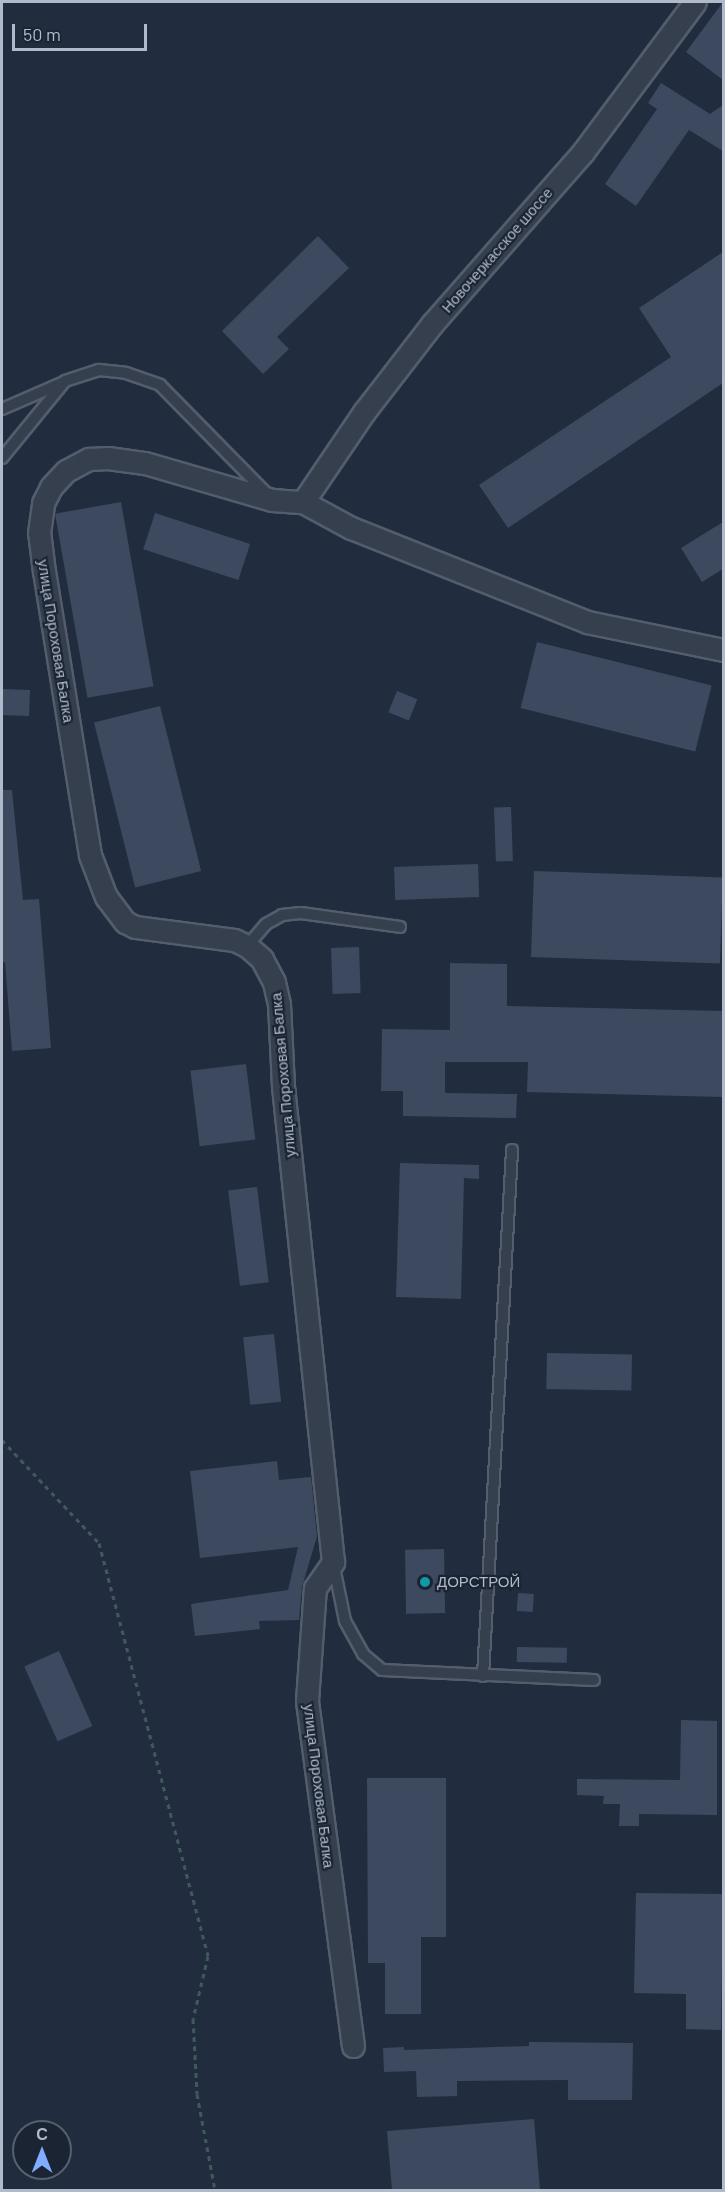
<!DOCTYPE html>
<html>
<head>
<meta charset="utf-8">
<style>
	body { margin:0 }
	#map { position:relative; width:725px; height:2192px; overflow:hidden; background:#212d3e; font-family:Barlow,sans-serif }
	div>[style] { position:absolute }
	.building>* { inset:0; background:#3d495f; transform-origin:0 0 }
	.path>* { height:3px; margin-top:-1.5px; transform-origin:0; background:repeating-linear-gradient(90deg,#41585c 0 4.5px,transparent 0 9px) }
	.roads { filter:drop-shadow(2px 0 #535d6c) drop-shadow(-2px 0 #535d6c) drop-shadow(0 2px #535d6c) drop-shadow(0 -2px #535d6c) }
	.lane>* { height:10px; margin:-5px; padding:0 5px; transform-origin:5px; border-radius:5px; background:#353f4e }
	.street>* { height:21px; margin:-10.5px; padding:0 10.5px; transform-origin:10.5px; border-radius:10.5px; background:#353f4e }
	.dots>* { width:16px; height:16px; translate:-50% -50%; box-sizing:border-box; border:3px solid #1a2433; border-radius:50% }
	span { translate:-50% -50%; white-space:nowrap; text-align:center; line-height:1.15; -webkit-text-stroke:4.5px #1a2433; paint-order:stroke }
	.street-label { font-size:15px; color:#b1baca }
	.poi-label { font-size:15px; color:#b1baca }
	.left { translate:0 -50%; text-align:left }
	.frame { position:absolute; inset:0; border:3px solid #b1baca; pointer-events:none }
	.north { position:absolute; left:12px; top:2120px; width:60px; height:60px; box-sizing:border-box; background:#1a2433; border:2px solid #56606f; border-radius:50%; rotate:0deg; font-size:16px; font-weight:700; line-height:24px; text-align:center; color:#b1baca }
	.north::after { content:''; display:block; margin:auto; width:21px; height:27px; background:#80adff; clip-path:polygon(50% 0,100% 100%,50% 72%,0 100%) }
	.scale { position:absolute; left:12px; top:24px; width:135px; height:27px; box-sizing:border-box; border:3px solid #b1baca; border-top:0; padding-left:8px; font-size:18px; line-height:21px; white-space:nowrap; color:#b1baca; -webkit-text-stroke:4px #1a2433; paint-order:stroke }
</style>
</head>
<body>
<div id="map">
	<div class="building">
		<div style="clip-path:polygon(723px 2px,723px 80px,686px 52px)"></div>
		<div style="clip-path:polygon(661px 83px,710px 114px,723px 105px,723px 151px,689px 130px,636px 206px,605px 184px,657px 109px,648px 103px)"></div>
		<div style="clip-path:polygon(318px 236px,349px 268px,277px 337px,289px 349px,263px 374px,222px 331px)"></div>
		<div style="clip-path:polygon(723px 252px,723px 383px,508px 528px,479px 485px,671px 357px,639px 308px)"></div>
		<div style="left:121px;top:502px;width:187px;height:67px;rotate:80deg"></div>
		<div style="left:155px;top:513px;width:100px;height:38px;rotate:18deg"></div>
		<div style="clip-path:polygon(723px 522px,723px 569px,702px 582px,681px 548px)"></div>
		<div style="left:537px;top:642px;width:180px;height:68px;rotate:14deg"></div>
		<div style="left:2px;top:689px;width:28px;height:26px;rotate:2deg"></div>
		<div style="left:397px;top:691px;width:22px;height:23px;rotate:22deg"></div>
		<div style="left:160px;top:706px;width:170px;height:68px;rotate:76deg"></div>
		<div style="clip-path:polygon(2px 790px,12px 790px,23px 900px,39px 899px,51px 1048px,12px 1051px,5px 962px,2px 963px)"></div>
		<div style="left:511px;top:807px;width:54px;height:17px;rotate:88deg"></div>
		<div style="left:478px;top:864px;width:33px;height:84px;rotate:88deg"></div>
		<div style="left:534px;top:871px;width:189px;height:86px;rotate:2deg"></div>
		<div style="left:359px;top:947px;width:46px;height:28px;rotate:88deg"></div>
		<div style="clip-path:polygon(450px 963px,507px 964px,507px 1006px,723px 1011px,723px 1097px,527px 1092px,528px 1062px,445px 1062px,445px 1093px,517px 1094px,516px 1118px,403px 1116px,403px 1091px,381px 1091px,382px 1029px,450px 1030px)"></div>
		<div style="left:246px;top:1064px;width:76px;height:56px;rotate:83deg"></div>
		<div style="clip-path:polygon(400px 1163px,479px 1165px,479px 1179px,464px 1178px,461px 1299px,396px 1297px)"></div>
		<div style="left:257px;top:1187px;width:96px;height:29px;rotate:83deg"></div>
		<div style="left:274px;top:1334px;width:68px;height:31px;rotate:84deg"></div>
		<div style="left:547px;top:1353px;width:85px;height:36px;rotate:1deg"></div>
		<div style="clip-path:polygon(277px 1461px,279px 1480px,311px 1477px,317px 1536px,302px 1587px,299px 1620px,259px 1621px,260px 1629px,195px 1636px,191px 1604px,288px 1590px,298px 1547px,200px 1558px,190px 1471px)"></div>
		<div style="left:444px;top:1549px;width:64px;height:39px;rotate:89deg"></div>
		<div style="left:518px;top:1593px;width:16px;height:18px;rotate:4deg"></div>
		<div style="left:517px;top:1647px;width:50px;height:15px;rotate:1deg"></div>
		<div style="left:59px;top:1651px;width:82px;height:38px;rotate:66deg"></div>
		<div style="clip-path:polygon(681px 1720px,717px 1721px,717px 1815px,639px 1814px,639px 1826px,619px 1826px,620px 1804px,603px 1804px,604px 1796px,577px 1795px,577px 1779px,680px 1780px)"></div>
		<div style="clip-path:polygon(367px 1778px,446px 1778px,446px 1937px,421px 1937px,421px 2014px,385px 2014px,385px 1963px,368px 1963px)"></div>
		<div style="clip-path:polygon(636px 1893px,723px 1894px,721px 2030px,686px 2029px,686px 1994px,634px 1993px)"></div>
		<div style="clip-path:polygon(529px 2042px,633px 2043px,632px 2100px,568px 2100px,568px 2080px,457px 2081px,457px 2096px,417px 2097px,416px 2071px,384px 2072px,383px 2048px,404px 2047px,404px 2050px,529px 2046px)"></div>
		<div style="clip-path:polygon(534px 2119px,540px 2190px,392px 2190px,387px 2131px)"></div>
	</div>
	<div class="path">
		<div style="left:2px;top:1440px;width:141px;rotate:46.7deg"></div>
		<div style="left:99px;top:1543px;width:427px;rotate:75.2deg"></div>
		<div style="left:208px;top:1956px;width:65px;rotate:103.4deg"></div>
		<div style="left:193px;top:2019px;width:75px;rotate:86.9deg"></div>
		<div style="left:197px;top:2094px;width:98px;rotate:79.4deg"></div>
	</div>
	<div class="roads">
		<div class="lane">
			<div style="left:2px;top:409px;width:65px;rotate:-23.4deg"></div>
			<div style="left:2px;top:458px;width:99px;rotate:-50.7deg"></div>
			<div style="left:65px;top:381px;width:36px;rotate:-18deg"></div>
			<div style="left:99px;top:370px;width:27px;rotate:6deg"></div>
			<div style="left:126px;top:373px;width:36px;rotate:19deg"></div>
			<div style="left:160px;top:385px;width:151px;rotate:45.5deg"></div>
			<div style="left:247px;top:946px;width:29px;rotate:-49deg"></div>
			<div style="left:266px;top:924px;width:18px;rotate:-29deg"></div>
			<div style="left:282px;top:915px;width:19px;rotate:-6deg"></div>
			<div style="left:301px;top:913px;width:100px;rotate:8deg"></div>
			<div style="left:333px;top:1562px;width:60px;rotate:78.5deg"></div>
			<div style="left:345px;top:1621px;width:38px;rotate:61deg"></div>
			<div style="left:363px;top:1654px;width:25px;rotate:40deg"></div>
			<div style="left:382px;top:1670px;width:212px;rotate:2.7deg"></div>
			<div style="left:483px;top:1676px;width:527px;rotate:-86.84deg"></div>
		</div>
		<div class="street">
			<div style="left:303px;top:502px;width:109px;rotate:-55.9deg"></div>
			<div style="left:364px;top:412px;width:111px;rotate:-52.3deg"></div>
			<div style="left:432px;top:324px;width:229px;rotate:-48.7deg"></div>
			<div style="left:583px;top:152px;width:187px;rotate:-53.3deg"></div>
			<div style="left:353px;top:2046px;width:348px;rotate:-97.6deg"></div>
			<div style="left:307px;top:1701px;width:113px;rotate:-86deg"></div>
			<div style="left:315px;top:1588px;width:32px;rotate:-55deg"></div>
			<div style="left:333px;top:1562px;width:479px;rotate:-96deg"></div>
			<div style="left:283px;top:1086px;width:82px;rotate:-92.8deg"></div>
			<div style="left:279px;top:1004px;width:23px;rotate:-103deg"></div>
			<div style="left:274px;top:982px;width:26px;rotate:-118deg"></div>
			<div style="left:262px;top:959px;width:20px;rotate:-139deg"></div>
			<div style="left:247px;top:946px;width:14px;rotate:-155deg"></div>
			<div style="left:234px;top:940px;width:100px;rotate:-172.5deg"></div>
			<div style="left:135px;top:927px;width:11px;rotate:-153deg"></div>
			<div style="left:125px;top:922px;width:31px;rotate:-127deg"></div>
			<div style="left:106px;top:897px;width:45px;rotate:-110.9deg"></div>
			<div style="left:90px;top:855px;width:287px;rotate:-99.2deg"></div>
			<div style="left:44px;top:572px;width:39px;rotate:-97deg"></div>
			<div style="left:39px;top:533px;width:30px;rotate:-82deg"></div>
			<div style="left:43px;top:503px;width:18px;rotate:-63deg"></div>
			<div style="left:51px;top:487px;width:22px;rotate:-47deg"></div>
			<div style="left:66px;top:471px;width:26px;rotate:-28deg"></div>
			<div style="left:89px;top:459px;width:19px;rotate:-3deg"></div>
			<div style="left:108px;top:458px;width:37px;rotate:8deg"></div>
			<div style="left:145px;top:463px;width:132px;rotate:16.2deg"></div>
			<div style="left:272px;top:500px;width:31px;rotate:4deg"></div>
			<div style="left:303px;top:502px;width:55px;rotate:28.4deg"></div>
			<div style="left:351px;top:528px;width:254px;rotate:21.7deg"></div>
			<div style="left:587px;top:622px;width:140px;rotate:11.6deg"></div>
		</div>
	</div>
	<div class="dots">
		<div style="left:425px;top:1582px;background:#0f9aa8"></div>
	</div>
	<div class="street-label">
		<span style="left:497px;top:250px;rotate:-49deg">Новочеркасское шоссе</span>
		<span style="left:56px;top:641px;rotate:81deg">улица Пороховая Балка</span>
		<span style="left:283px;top:1075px;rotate:-95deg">улица Пороховая Балка</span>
		<span style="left:319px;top:1786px;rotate:83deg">улица Пороховая Балка</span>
	</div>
	<div class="poi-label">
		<span class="left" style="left:437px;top:1582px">ДОРСТРОЙ</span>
	</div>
	<div class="frame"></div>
	<div class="north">С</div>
	<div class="scale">50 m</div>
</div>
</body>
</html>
